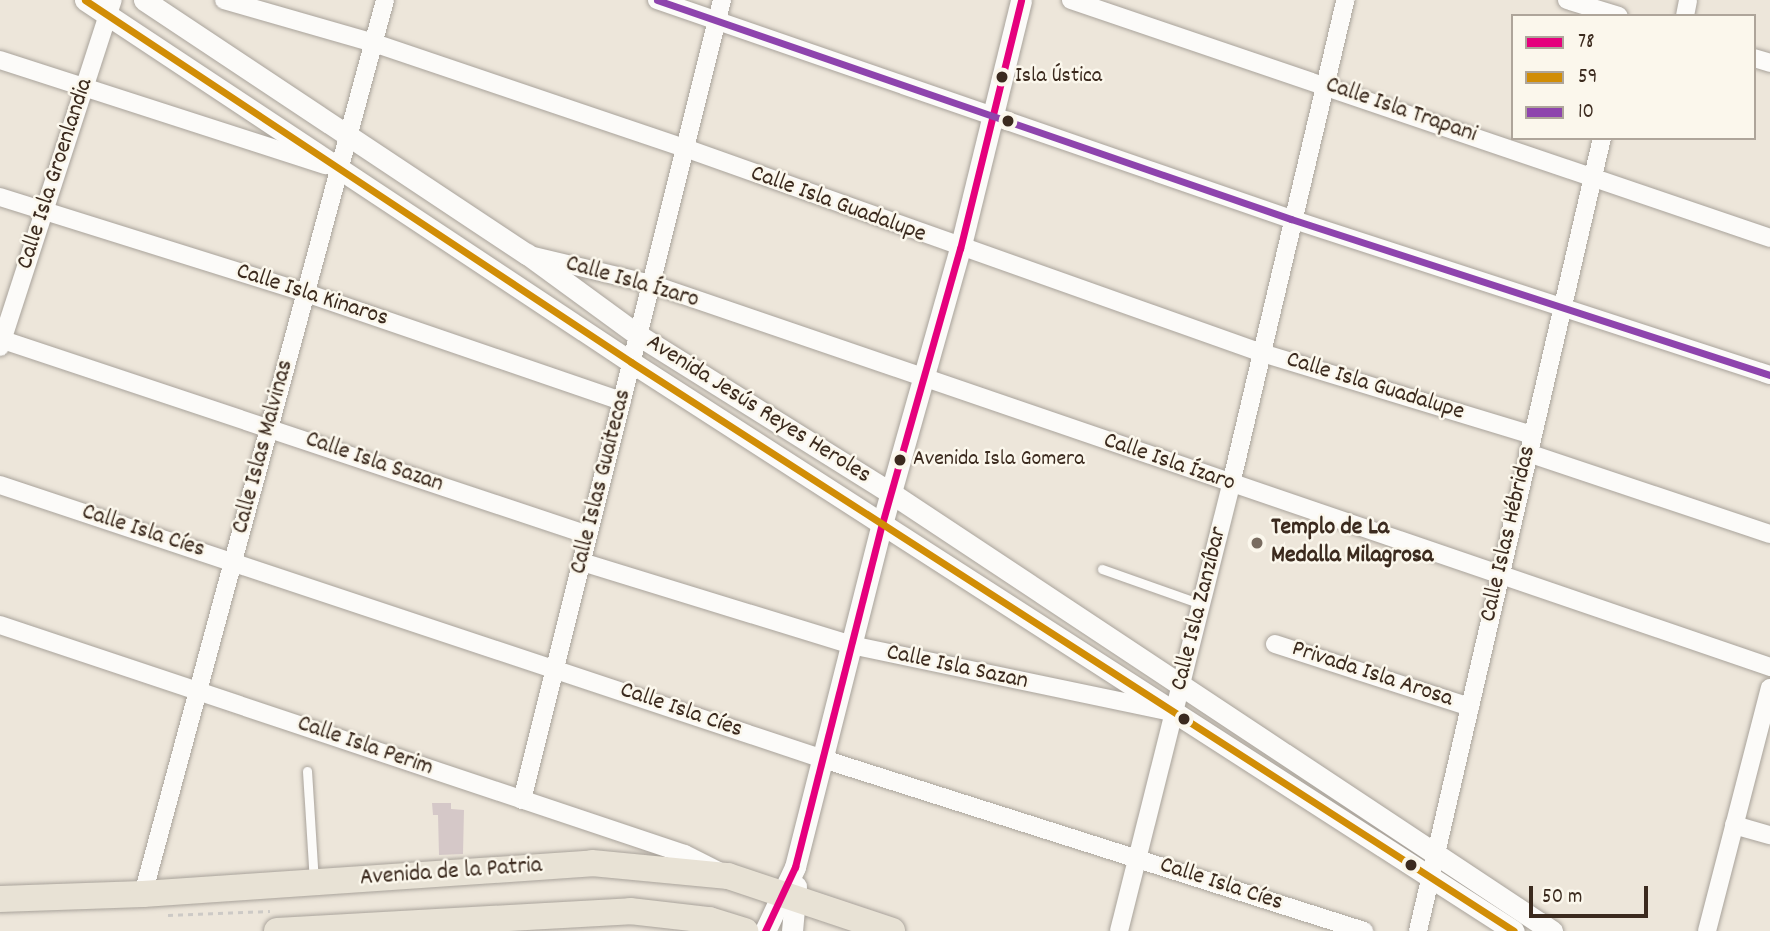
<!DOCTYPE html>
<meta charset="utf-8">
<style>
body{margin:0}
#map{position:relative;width:1770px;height:931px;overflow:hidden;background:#ede6da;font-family:Dekko,sans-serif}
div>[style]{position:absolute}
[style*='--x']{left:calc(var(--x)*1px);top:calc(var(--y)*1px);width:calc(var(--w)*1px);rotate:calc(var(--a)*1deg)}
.building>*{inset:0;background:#d5c8c8}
.path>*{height:2.5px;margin-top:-1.25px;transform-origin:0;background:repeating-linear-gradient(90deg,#cdcac6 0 5px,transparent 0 10px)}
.roads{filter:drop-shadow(0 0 2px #a9a39b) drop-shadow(0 0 2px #a9a39b)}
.service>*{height:9px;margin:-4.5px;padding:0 4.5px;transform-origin:4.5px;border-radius:4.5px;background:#fcfbf9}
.minor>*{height:18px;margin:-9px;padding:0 9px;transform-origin:9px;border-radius:9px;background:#fcfbf9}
.tertiary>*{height:21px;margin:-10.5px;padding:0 10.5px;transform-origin:10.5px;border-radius:10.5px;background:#fcfbf9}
.primary>*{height:26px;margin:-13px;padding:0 13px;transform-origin:13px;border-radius:13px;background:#e8e2d5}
.bus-1>*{height:7px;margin:-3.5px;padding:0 3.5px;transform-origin:3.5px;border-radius:3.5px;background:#e5007d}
.bus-2>*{height:7px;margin:-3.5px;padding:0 3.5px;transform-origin:3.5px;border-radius:3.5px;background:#d18d06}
.bus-3>*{height:7px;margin:-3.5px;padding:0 3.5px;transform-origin:3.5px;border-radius:3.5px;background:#8e44ad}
.dots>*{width:19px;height:19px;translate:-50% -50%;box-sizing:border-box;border:4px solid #fbf7ec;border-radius:50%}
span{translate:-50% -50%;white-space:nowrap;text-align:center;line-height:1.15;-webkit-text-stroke:5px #fbf7ec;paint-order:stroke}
.bus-label{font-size:22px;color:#3b2a1e}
.left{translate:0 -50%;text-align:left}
.street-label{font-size:24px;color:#3b2a1e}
.poi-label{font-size:24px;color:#3b2a1e;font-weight:700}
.legend{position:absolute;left:1511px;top:14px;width:245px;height:126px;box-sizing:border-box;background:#fbf7ec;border:2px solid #aea59a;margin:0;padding:9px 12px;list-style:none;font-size:21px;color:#3b2a1e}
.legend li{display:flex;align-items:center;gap:14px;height:35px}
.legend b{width:35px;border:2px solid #aea59a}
.scale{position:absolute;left:1529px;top:886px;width:119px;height:32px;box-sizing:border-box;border:4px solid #3b2a1e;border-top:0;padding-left:9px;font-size:21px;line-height:24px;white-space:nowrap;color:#3b2a1e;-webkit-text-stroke:5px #fbf7ec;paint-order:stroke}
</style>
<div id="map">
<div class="building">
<div style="clip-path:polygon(432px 803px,451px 803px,451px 809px,464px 810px,463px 854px,439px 855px,438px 815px,433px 815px)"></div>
</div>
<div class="path">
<div style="--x:168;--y:915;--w:102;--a:-2.2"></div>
</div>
<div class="roads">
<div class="service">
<div style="--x:1102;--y:569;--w:105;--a:19.5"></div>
<div style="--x:307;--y:771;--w:110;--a:86.4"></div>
</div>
<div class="minor">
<div style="--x:224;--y:0;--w:156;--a:16"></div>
<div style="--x:374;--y:43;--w:328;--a:18.7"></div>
<div style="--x:685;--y:148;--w:612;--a:19.56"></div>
<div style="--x:1262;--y:353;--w:282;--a:16.9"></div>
<div style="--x:657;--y:0;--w:671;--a:19.06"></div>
<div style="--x:1291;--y:219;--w:504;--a:18.04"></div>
<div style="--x:1071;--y:0;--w:738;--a:18.8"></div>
<div style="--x:1567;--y:0;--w:54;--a:17.1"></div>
<div style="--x:1685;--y:16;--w:16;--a:-79"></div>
<div style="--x:1754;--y:58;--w:17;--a:17"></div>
<div style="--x:0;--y:60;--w:342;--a:17.9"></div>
<div style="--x:0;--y:197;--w:321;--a:17.4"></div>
<div style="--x:306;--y:293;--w:334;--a:18.9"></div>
<div style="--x:534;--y:256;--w:120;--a:13.5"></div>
<div style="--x:651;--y:284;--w:1183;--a:18.89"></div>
<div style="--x:0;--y:339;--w:620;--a:18.43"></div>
<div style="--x:0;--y:347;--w:365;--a:-72"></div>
<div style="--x:1528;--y:453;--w:255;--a:18.5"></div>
<div style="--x:0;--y:485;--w:864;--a:18.41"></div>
<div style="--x:820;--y:758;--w:571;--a:17.64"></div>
<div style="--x:582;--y:562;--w:282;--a:17.1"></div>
<div style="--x:851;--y:645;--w:327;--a:11.8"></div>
<div style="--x:0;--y:625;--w:722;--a:18.49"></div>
<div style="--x:685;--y:854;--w:37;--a:27"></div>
<div style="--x:1275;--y:644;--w:205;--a:17.9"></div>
<div style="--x:522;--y:800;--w:825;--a:-75.96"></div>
<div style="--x:1734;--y:825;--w:37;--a:16"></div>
<div style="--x:143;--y:894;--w:926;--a:-74.85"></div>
<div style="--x:1119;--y:931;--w:461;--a:-75.9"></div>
<div style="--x:1231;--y:484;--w:497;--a:-76.7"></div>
<div style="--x:1418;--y:931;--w:814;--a:-76.94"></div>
<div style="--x:1707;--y:931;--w:251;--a:-75.5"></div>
</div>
<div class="tertiary">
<div style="--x:85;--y:0;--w:655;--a:33.54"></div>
<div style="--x:631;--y:362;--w:1050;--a:32.8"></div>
<div style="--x:144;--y:0;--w:460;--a:33.6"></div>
<div style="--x:527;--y:254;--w:137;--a:36.1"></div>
<div style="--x:638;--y:335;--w:298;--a:32"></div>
<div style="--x:891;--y:493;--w:793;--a:33.53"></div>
<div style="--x:765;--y:931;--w:71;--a:-64.9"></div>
<div style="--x:795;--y:867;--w:354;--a:-75.8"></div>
<div style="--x:882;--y:524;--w:286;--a:-74.2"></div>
<div style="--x:960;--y:249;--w:256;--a:-76.2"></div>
<div style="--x:792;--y:931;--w:45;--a:-84.9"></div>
</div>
<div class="primary">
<div style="--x:0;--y:899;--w:143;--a:-2"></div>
<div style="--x:143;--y:894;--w:450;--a:-3.9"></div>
<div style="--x:592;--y:863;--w:137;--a:5.5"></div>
<div style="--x:728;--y:876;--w:173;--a:18.5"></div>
<div style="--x:277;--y:931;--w:354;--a:-3.2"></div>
<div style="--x:630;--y:911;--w:80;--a:6.5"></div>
<div style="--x:709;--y:920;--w:38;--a:17"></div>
</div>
</div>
<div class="bus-1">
<div style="--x:765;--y:931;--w:71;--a:-64.9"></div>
<div style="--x:795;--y:867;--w:354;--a:-75.8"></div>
<div style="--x:882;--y:524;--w:286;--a:-74.2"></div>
<div style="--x:960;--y:249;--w:256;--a:-76.2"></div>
</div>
<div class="bus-2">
<div style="--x:85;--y:0;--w:655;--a:33.54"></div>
<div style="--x:631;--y:362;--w:1050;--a:32.8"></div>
</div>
<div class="bus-3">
<div style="--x:657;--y:0;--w:671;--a:19.06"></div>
<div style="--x:1291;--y:219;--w:504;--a:18.04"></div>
</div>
<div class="dots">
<div style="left:1002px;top:77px;background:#3b2a1e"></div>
<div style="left:1008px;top:121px;background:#3b2a1e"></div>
<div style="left:900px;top:460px;background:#3b2a1e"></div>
<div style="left:1257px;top:543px;background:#796c60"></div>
<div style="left:1184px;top:719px;background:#3b2a1e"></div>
<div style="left:1411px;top:865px;background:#3b2a1e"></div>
</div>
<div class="bus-label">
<span class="left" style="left:1015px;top:77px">Isla Ústica</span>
<span class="left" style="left:913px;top:460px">Avenida Isla Gomera</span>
</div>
<div class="street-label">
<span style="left:1401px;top:111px;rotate:19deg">Calle Isla Trapani</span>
<span style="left:56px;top:174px;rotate:-72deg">Calle Isla Groenlandia</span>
<span style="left:838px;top:205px;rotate:20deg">Calle Isla Guadalupe</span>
<span style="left:632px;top:283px;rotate:16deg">Calle Isla Ízaro</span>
<span style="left:312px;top:296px;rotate:18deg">Calle Isla Kinaros</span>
<span style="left:1375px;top:387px;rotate:17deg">Calle Isla Guadalupe</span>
<span style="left:758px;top:410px;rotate:32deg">Avenida Jesús Reyes Heroles</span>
<span style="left:264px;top:447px;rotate:-75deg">Calle Islas Malvinas</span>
<span style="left:374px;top:463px;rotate:19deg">Calle Isla Sazan</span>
<span style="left:1169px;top:463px;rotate:19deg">Calle Isla Ízaro</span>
<span style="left:602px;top:482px;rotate:-76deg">Calle Islas Guaitecas</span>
<span style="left:143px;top:532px;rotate:18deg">Calle Isla Cíes</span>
<span style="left:1509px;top:534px;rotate:-77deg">Calle Islas Hébridas</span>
<span style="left:1200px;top:609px;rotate:-76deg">Calle Isla Zanzíbar</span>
<span style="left:957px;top:668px;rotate:12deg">Calle Isla Sazan</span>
<span style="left:1372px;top:675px;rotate:18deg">Privada Isla Arosa</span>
<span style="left:681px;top:711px;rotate:19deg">Calle Isla Cíes</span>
<span style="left:365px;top:747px;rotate:19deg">Calle Isla Perim</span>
<span style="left:451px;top:873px;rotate:-4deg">Avenida de la Patria</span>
<span style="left:1221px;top:885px;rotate:18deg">Calle Isla Cíes</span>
</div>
<div class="poi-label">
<span class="left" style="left:1271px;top:543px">Templo de La<br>Medalla Milagrosa</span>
</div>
<ul class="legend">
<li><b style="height:9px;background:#e5007d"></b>78</li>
<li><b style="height:9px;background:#d18d06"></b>59</li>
<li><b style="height:9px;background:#8e44ad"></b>10</li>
</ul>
<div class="scale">50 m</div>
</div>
